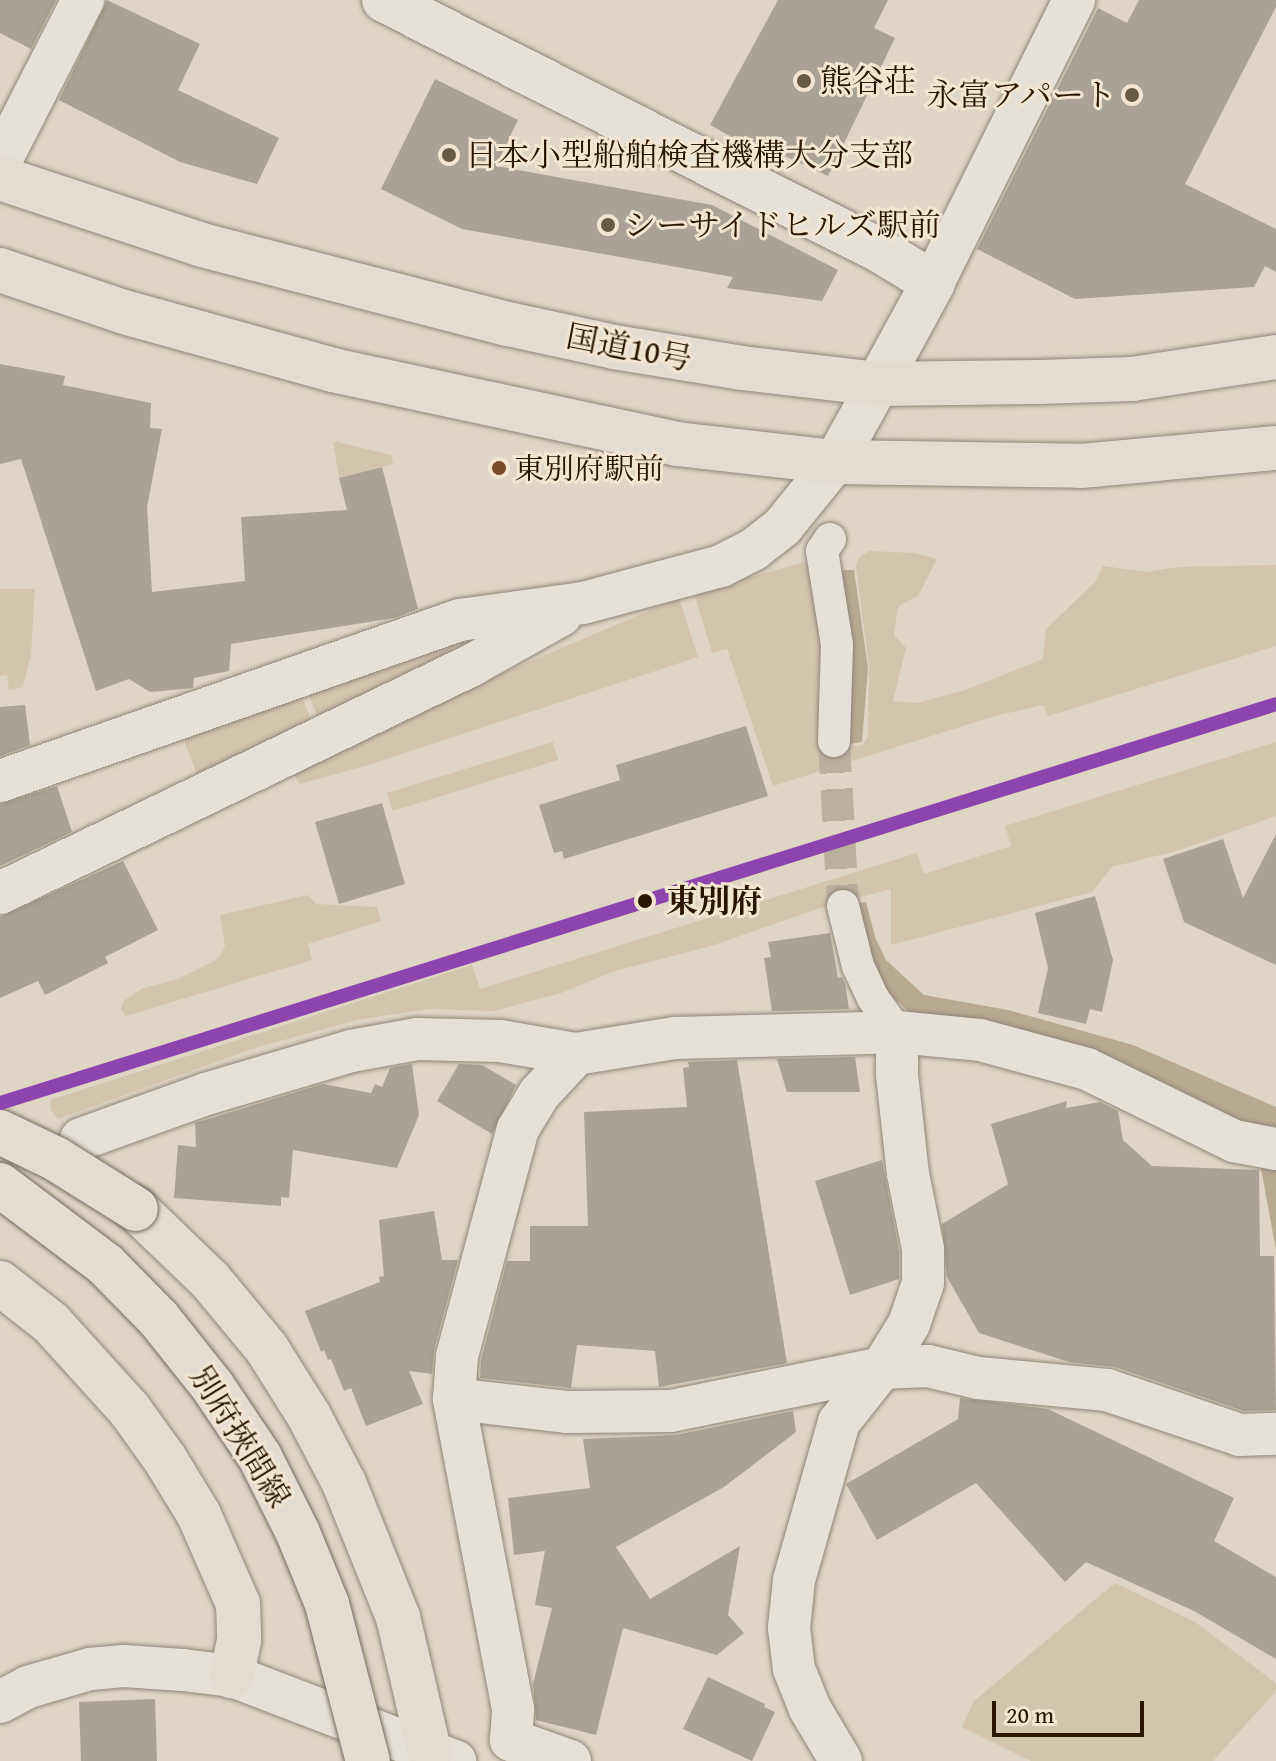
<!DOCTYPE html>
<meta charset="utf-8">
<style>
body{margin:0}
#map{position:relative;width:1276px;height:1761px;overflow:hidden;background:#dfd5c4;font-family:"Gentium Book Plus","Noto Serif JP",serif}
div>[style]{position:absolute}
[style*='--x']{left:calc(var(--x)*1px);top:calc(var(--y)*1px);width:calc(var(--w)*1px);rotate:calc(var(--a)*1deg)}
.green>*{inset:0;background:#d3c4ac}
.water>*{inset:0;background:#b9a990}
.building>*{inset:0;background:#aaa295}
.pedestrian-tunnel>*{height:32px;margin-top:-16px;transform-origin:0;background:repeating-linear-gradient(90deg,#bbaf9d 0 32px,transparent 0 48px)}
.roads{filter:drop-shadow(0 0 2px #8e8679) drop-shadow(0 0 2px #8e8679)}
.pedestrian>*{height:32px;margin:-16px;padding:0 16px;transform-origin:16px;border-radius:16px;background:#e6e1d8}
.minor>*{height:42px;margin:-21px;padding:0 21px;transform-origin:21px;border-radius:21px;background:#e6e1d8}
.tertiary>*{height:44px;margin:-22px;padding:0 22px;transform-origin:22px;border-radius:22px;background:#e6e1d8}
.primary>*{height:44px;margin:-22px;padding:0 22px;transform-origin:22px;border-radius:22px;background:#e2dcd2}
.trunk>*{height:44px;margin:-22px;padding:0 22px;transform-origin:22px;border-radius:22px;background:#e2dcd2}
.bridges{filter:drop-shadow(0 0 2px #746b60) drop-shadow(0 0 2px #746b60)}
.primary-bridge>*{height:44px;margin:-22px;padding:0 22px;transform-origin:22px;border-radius:22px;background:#e2dcd2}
.rail-1>*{height:14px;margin:-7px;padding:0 7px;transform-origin:7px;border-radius:7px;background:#8e44ad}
.dots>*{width:22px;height:22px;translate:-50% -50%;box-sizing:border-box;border:4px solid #f2e6d1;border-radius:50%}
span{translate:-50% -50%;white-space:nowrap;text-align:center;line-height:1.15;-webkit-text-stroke:6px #f2e6d1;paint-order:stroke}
.bus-label{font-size:30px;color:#2a1600}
.left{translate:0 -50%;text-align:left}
.poi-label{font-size:32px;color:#2a1600}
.right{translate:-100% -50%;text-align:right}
.street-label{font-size:32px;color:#2a1600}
.stop-label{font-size:32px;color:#2a1600;font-weight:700}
.scale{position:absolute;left:992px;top:1701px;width:152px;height:36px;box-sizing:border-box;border:4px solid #2a1600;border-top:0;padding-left:10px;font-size:24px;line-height:28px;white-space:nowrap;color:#2a1600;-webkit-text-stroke:6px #f2e6d1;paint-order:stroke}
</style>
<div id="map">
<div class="green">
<div style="clip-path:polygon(333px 441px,391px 455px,393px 464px,339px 478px)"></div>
<div style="clip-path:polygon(869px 551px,915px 553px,937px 559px,918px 596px,898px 606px,894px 635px,906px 648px,893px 701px,916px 703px,966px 690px,1043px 659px,1046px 629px,1095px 582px,1103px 566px,1148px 572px,1177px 567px,1276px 565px,1276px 646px,1048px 716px,1043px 705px,995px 716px,773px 786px,727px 649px,712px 653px,694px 593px,805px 562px,812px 565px,841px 748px,863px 745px,868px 736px,869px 667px,856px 567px,858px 558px)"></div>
<div style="clip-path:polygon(0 589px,35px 589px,31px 653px,23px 687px,9px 690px,7px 675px,0 676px)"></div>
<div style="clip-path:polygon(679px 598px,698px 657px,368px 765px,300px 784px,294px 774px,498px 675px)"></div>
<div style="clip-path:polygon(453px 644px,450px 655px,318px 717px,305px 686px)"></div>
<div style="clip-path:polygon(298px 689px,311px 720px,197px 774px,180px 730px)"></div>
<div style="clip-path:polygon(553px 742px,558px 760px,393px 811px,387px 793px)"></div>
<div style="clip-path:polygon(1276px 742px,1276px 816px,1176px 851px,1112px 867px,1092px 892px,891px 945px,891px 889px,829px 905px,711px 946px,615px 971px,561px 993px,494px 1011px,428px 1009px,357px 1020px,255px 1048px,58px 1119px,51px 1110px,50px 1100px,472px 965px,480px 989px,917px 853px,924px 874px,1011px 846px,1005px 826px)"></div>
<div style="clip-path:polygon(308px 895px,316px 904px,377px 907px,381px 921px,308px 944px,312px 960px,126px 1016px,121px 1009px,124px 1001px,141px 989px,178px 979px,218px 959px,225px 946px,220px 915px)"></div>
<div style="clip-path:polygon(1115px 1583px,1195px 1622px,1276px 1683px,1276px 1691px,1213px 1761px,1031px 1761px,962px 1727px,974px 1701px)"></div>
</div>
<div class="water">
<div style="clip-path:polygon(836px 570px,854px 570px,868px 668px,862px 742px,843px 745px)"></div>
<div style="clip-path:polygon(866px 902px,875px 937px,886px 960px,924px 995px,1008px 1010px,1133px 1045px,1276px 1107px,1276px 1250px,1260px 1163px,910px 1013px,884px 989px,849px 905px)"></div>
</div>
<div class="building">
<div style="clip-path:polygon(0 0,56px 0,31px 49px,0 33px)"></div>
<div style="clip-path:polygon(107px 0,200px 44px,178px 90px,279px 138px,257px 184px,180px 162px,59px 100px)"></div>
<div style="clip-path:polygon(778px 0,888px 0,874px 28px,895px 38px,828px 176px,765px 147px,761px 153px,710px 125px)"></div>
<div style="clip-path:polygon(1139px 0,1276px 0,1276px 7px,1185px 184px,1276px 229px,1276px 272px,1265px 266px,1254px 287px,1075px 299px,977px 249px,1098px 8px,1127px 23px)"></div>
<div style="clip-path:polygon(435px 79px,518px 120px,496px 166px,712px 205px,838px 270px,822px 301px,727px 288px,733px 277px,462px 229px,381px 189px)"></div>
<div style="clip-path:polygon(0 364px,65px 376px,63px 385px,151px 403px,150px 428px,162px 429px,147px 507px,152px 592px,245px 581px,241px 517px,347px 510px,339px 478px,382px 467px,418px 609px,394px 618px,231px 644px,229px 671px,194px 678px,193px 688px,150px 692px,129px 679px,96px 691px,21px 459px,0 464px)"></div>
<div style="clip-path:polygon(25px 705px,30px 745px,0 756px,0 707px)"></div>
<div style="clip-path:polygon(746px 726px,768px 796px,564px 859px,562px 851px,554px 853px,539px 805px,620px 780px,616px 765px)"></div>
<div style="clip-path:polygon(57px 786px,72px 832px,0 866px,0 804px)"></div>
<div style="clip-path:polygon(382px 803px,405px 884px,339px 904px,315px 822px)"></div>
<div style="clip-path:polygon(1276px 834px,1276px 965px,1184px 922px,1163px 859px,1223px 839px,1243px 898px)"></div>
<div style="clip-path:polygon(123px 861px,158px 930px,105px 957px,108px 963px,45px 995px,38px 981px,0 998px,0 917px)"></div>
<div style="clip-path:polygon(1095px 896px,1113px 960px,1102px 1012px,1090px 1009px,1086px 1024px,1038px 1013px,1048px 968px,1035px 913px)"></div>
<div style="clip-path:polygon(830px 933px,838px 978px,842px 977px,845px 983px,849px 1009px,772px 1011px,764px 958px,771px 957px,768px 942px)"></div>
<div style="clip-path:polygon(855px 1057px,860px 1092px,787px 1092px,777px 1059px)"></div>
<div style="clip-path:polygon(737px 1060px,787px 1363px,659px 1387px,655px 1351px,577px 1345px,571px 1388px,480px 1378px,481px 1360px,507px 1261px,530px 1261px,530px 1226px,588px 1226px,584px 1112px,687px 1107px,683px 1068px,689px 1067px,688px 1062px)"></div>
<div style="clip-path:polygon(412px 1064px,419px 1115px,397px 1168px,293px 1150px,289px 1198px,281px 1197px,281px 1206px,174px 1198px,178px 1145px,196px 1147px,195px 1123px,323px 1084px,371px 1093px,375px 1084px,382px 1087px,390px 1068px)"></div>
<div style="clip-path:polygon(459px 1064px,482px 1065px,516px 1085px,492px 1134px,437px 1101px)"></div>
<div style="clip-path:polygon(1067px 1101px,1066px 1108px,1100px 1102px,1118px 1111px,1123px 1140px,1152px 1166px,1259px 1170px,1260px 1256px,1274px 1256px,1276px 1410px,1244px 1411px,1115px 1367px,1069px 1362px,979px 1333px,947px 1277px,942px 1224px,1008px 1184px,991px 1124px)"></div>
<div style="clip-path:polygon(882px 1160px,899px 1251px,899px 1279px,850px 1295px,815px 1181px)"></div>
<div style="clip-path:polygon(434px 1211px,442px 1260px,458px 1260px,434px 1350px,432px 1374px,409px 1371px,423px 1404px,366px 1426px,351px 1388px,344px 1391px,331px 1359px,328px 1360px,324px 1350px,321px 1352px,305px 1311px,380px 1282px,379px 1277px,384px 1276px,379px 1220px)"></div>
<div style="clip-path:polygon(960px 1398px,1048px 1409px,1234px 1498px,1214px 1541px,1276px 1577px,1276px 1659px,1194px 1611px,1086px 1562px,1065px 1582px,976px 1483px,877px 1540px,846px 1484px,958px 1419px)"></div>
<div style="clip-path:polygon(793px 1411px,796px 1432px,724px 1487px,616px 1547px,650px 1599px,740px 1546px,728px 1615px,744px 1633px,717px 1655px,623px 1628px,596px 1735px,536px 1720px,533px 1684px,552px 1608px,535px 1605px,545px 1551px,514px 1555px,508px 1498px,590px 1488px,583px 1439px,676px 1435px)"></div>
<div style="clip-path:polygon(708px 1677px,765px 1704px,764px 1707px,775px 1712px,752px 1761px,683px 1729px)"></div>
<div style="clip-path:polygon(155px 1699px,157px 1761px,81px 1761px,79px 1702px)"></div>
</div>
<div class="pedestrian-tunnel">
<div style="--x:834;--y:741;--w:165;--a:86.9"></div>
</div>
<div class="roads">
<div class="pedestrian">
<div style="--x:830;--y:539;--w:14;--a:124"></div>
<div style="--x:822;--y:551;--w:95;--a:80.9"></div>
<div style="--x:837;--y:645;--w:96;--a:91.8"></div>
<div style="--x:843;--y:906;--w:62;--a:76"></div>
<div style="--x:858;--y:966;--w:35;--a:65"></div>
<div style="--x:873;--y:998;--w:42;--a:54.8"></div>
</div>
<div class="minor">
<div style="--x:0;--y:162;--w:182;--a:-62.9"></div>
<div style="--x:933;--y:283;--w:316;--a:-63.5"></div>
<div style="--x:0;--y:781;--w:487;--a:-19.3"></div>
<div style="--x:460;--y:620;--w:124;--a:-7.9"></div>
<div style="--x:583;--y:603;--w:143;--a:-15"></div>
<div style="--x:721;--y:566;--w:37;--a:-27"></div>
<div style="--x:754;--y:549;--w:37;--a:-38"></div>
<div style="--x:783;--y:526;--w:82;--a:-50.9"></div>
<div style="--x:835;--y:462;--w:89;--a:-61.1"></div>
<div style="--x:0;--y:893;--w:524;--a:-25.78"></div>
<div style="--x:472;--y:665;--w:102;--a:-29.3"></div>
<div style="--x:81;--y:1139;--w:133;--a:-19.8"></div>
<div style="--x:206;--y:1094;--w:151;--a:-16.5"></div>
<div style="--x:351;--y:1051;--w:67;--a:-10.3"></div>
<div style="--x:417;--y:1039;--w:83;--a:1.4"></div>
<div style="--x:500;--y:1041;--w:77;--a:9.7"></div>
<div style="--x:454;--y:1399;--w:115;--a:6.5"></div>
<div style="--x:568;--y:1412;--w:103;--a:-0.6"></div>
<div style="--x:671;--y:1411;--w:215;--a:-11.5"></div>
<div style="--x:882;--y:1368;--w:46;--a:-2.5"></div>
<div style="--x:928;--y:1366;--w:51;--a:13.5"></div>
<div style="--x:978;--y:1378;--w:130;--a:5.3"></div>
<div style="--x:1107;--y:1390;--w:140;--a:18.7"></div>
<div style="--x:1240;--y:1435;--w:36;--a:-2"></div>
<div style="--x:0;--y:1702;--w:32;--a:-28"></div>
<div style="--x:28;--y:1687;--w:65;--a:-16.2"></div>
<div style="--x:90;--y:1669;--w:34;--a:-5"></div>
<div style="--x:124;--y:1666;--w:59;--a:3.9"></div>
<div style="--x:183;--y:1670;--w:49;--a:7"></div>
<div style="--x:232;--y:1676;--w:239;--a:20.9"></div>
<div style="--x:570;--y:1761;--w:63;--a:-160.4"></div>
<div style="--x:511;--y:1740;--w:31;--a:-86"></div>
<div style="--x:513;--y:1709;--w:316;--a:-100.8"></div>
<div style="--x:454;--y:1399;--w:43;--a:-86"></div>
<div style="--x:457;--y:1356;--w:235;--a:-75"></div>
<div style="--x:518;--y:1129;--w:41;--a:-59"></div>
<div style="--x:539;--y:1094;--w:54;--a:-47.2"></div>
<div style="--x:576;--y:1054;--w:100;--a:-9.2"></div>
<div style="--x:675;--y:1038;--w:222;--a:-1.5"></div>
<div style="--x:897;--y:1032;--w:83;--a:5.5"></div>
<div style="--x:980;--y:1040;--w:111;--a:15.2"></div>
<div style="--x:1087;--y:1069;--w:164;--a:26.1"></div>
<div style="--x:1234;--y:1141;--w:43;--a:10.8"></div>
<div style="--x:841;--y:1761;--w:61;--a:-120.8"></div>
<div style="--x:810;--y:1709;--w:43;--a:-111.8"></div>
<div style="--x:794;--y:1669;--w:41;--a:-97"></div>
<div style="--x:789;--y:1628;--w:48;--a:-84.1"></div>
<div style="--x:794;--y:1580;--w:164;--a:-74.1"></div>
<div style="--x:839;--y:1422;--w:69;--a:-51.5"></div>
<div style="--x:882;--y:1368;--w:52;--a:-58.5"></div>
<div style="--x:909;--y:1324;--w:43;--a:-71.1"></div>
<div style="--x:923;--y:1283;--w:34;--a:-90"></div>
<div style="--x:923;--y:1249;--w:76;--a:-101.3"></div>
<div style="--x:908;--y:1174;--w:101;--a:-96.3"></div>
<div style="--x:897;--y:1074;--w:42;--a:-90"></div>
</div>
<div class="tertiary">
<div style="--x:384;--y:0;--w:555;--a:26.8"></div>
<div style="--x:879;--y:250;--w:63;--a:31.4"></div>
<div style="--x:933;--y:283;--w:115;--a:118.6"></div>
</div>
<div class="primary">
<div style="--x:136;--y:1209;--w:103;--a:43.8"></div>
<div style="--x:210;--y:1280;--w:89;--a:50.4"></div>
<div style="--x:267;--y:1349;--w:79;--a:57.9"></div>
<div style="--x:309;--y:1416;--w:76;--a:62.4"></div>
<div style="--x:344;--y:1483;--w:144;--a:68.1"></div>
<div style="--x:398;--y:1617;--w:141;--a:76.9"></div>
<div style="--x:0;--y:1283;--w:65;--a:38.1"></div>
<div style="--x:51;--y:1323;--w:116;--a:47.8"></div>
<div style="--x:129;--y:1409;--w:62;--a:54.2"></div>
<div style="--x:165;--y:1459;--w:66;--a:58.7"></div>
<div style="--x:199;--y:1515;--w:97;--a:66.3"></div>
<div style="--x:238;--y:1604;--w:36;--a:88"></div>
<div style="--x:239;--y:1640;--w:37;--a:101"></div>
</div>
<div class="trunk">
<div style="--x:0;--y:178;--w:213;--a:18.3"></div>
<div style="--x:202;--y:245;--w:316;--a:14.5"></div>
<div style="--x:508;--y:324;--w:108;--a:12.2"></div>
<div style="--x:614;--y:347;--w:130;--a:9.3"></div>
<div style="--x:742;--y:368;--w:137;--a:6.7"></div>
<div style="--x:878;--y:384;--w:161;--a:-0.7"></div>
<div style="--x:1039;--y:382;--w:93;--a:-1.8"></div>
<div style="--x:1132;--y:379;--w:146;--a:-8.7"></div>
<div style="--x:0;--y:270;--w:131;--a:18.7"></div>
<div style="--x:124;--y:312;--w:217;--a:15.5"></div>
<div style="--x:333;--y:370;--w:352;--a:12.1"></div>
<div style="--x:677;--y:444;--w:159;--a:6.5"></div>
<div style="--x:835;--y:462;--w:246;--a:0.9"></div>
<div style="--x:1081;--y:466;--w:196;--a:-5.3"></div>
</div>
</div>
<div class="bridges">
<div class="primary-bridge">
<div style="--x:0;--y:1132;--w:62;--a:25.7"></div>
<div style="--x:56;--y:1159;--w:94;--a:32"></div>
<div style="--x:0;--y:1185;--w:133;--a:37"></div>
<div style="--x:106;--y:1265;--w:76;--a:45.5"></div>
<div style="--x:159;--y:1319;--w:87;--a:51.5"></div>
<div style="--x:213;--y:1387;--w:84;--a:56.1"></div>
<div style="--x:260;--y:1457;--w:85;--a:63.4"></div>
<div style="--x:298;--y:1533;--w:77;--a:67.8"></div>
<div style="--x:327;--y:1604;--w:162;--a:75.4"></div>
</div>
</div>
<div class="rail-1">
<div style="--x:0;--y:1103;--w:1337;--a:-17.36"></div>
</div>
<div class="dots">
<div style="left:804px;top:81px;background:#695945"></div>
<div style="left:1132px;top:95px;background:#695945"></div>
<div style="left:449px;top:155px;background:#695945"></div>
<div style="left:608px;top:225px;background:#695945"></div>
<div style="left:499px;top:468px;background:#7a4b2a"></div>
<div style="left:645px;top:901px;background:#2a1600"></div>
</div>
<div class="bus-label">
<span class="left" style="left:514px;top:468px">東別府駅前</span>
</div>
<div class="poi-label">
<span class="left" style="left:820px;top:81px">熊谷荘</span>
<span class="right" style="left:1116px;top:95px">永富アパート</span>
<span class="left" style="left:465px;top:155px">日本小型船舶検査機構大分支部</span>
<span class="left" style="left:624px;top:225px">シーサイドヒルズ駅前</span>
</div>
<div class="street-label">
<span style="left:629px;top:348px;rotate:11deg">国道10号</span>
<span style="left:240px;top:1437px;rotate:58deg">別府挾間線</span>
</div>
<div class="stop-label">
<span class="left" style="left:666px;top:901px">東別府</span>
</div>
<div class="scale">20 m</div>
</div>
